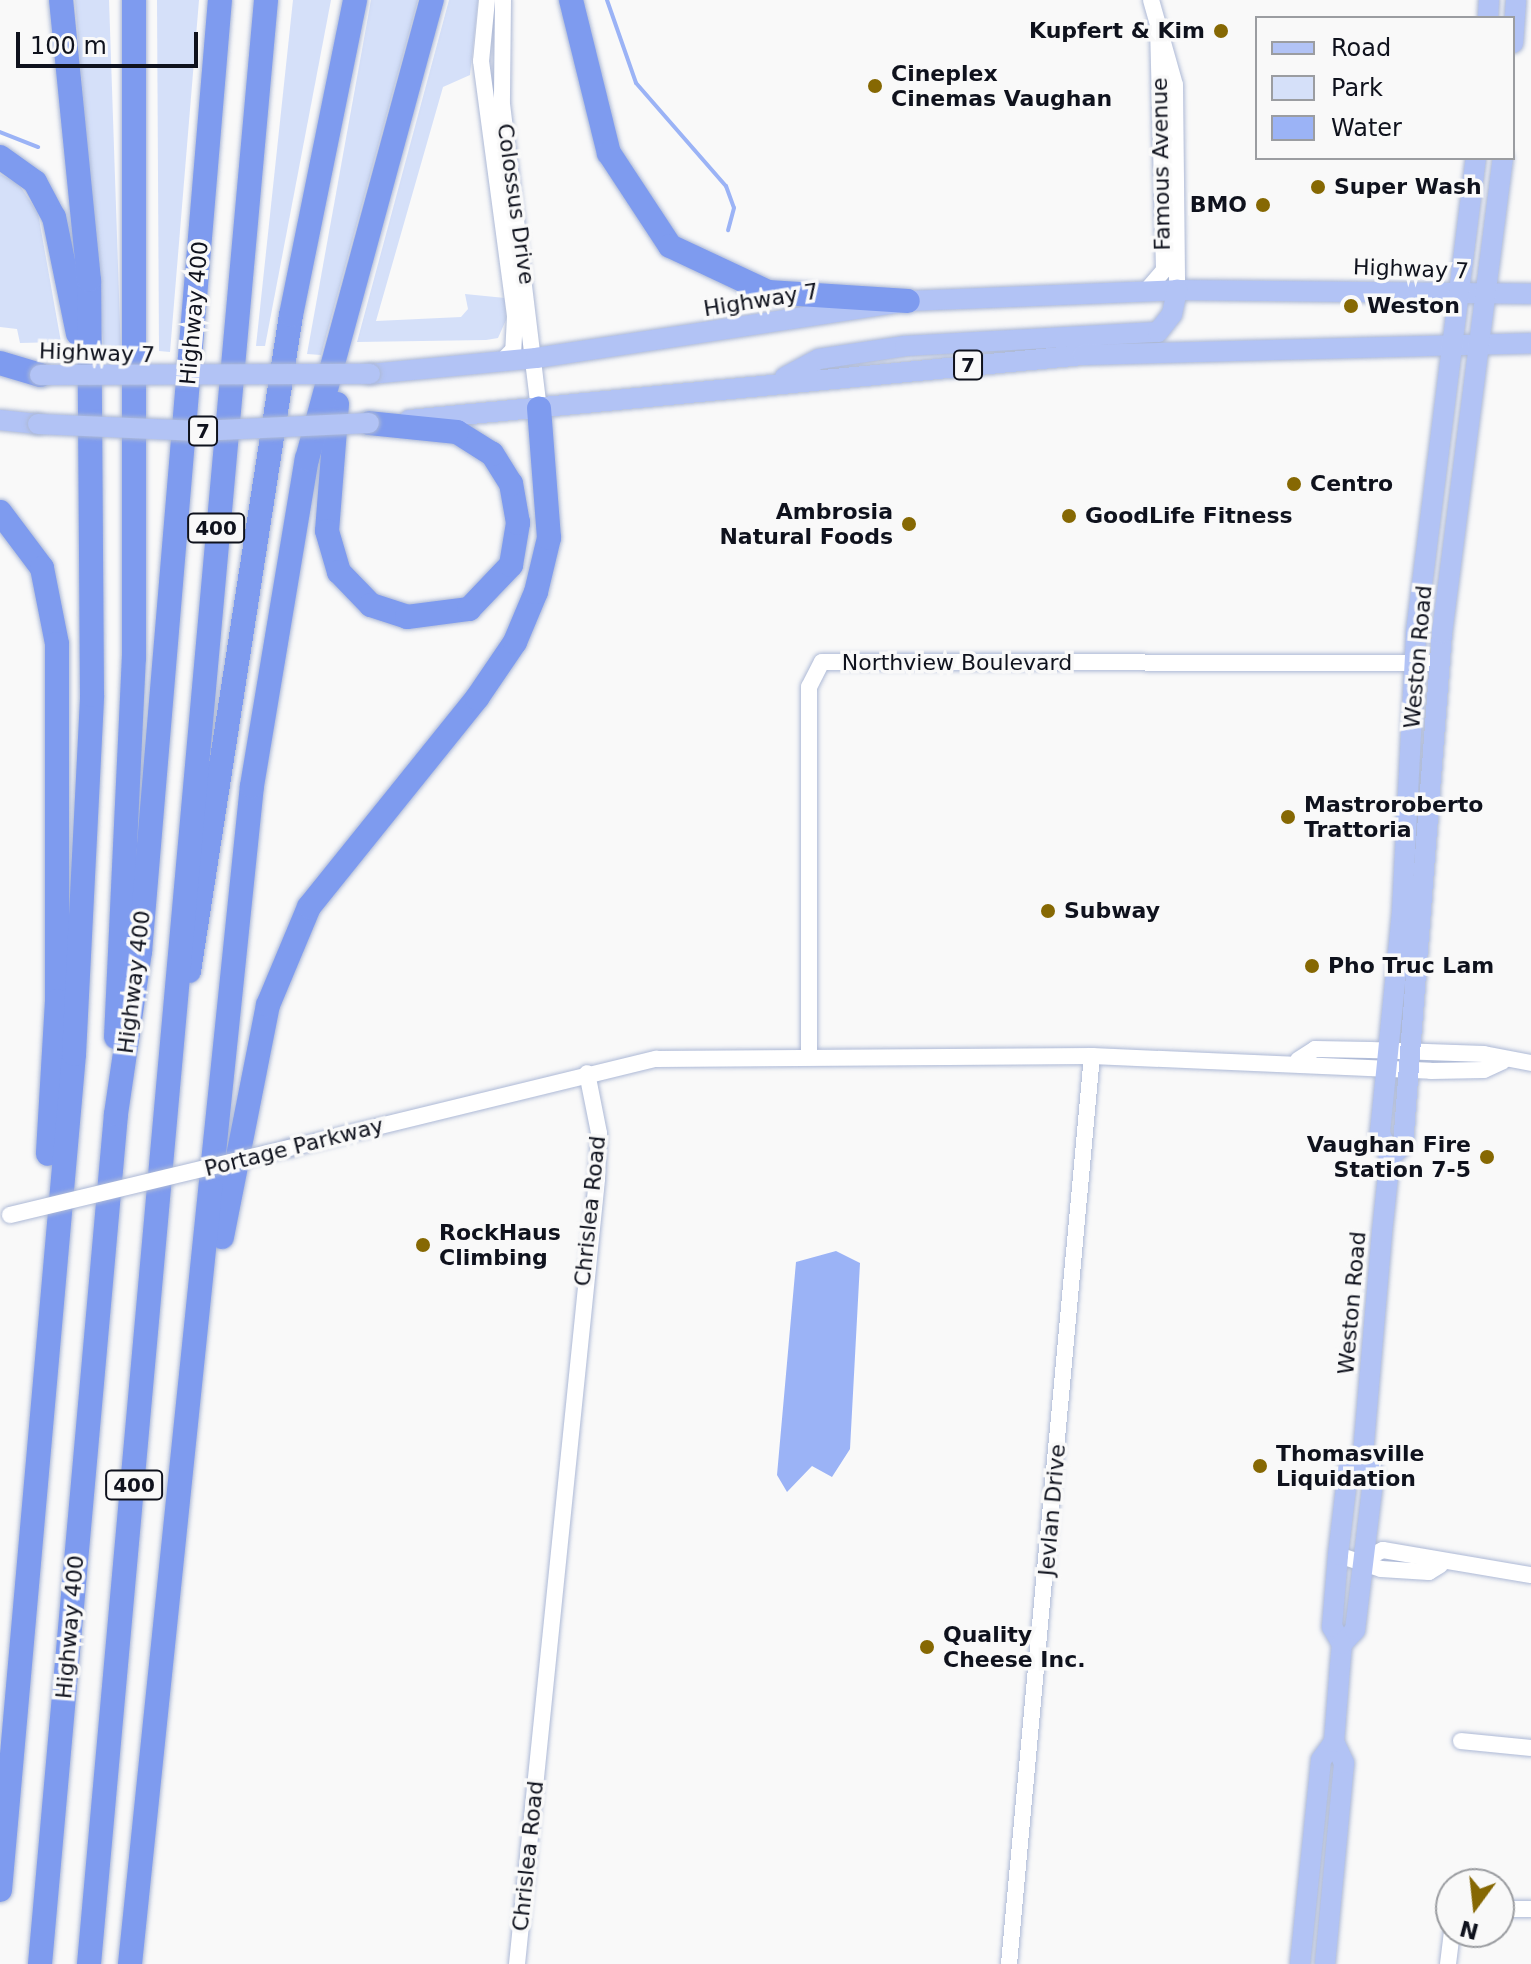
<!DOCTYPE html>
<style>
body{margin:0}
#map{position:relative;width:1531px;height:1964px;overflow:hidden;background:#f9f9f9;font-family:"DejaVu Sans",sans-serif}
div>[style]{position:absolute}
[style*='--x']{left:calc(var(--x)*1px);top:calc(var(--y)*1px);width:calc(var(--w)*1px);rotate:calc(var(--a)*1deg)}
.green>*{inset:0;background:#d5e0f9}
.water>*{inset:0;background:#9bb3f6}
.stream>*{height:4px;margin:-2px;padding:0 2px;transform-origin:2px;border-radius:2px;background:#9bb3f6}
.roads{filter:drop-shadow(0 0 2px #adb9d6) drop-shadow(0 0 2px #adb9d6)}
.minor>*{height:16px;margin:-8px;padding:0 8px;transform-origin:8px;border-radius:8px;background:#fff}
.major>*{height:20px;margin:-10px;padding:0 10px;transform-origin:10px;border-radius:10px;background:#b2c3f5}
.highway>*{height:24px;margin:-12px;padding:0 12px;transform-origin:12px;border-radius:12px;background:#7e9bef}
.bridges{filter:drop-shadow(0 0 2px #adb9d6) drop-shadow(0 0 2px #adb9d6)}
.minor-bridge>*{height:16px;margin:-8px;padding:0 8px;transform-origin:8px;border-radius:8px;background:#fff}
.major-bridge>*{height:20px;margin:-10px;padding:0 10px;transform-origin:10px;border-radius:10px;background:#b2c3f5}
.dots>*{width:22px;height:22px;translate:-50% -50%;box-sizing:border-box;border:4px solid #f9f9f9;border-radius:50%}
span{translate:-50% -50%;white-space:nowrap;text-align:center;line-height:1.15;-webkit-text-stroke:7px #f9f9f9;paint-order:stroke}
.shield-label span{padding:2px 6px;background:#f9f9f9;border:2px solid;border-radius:6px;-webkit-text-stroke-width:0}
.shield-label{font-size:20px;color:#0f121d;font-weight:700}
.poi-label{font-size:22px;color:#0f121d;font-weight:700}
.right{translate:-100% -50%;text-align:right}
.left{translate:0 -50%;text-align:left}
.street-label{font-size:22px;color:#0f121d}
.legend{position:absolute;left:1255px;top:16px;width:260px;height:144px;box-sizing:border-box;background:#f9f9f9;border:2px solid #9b9da1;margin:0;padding:10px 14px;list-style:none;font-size:24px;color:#0f121d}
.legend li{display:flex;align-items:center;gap:16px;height:40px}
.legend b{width:40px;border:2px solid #9b9da1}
.north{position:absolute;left:1435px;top:1868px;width:80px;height:80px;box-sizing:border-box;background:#f9f9f9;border:2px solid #9b9da1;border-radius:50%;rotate:195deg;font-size:22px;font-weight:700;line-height:32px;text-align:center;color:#0f121d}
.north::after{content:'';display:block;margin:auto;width:28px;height:36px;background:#866803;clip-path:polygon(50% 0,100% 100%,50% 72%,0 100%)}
.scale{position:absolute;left:16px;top:32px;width:182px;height:36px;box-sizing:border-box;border:4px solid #0f121d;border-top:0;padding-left:10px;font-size:24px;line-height:28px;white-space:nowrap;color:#0f121d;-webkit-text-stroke:6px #f9f9f9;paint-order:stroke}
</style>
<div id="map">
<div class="green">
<div style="clip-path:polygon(75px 0,109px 0,121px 355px,104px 354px)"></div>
<div style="clip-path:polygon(157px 0,199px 0,170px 352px,159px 351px)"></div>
<div style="clip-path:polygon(293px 0,331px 0,265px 346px,256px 346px)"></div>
<div style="clip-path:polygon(371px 0,418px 0,321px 355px,307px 354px)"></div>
<div style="clip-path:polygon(449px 0,478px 0,470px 75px,443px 87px,376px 321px,461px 317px,468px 309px,465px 294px,505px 298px,506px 320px,498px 338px,486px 340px,357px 342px)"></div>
<div style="clip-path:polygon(0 174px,18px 183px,38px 213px,61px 342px,20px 343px,17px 329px,0 327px)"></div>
</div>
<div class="water">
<div style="clip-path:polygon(836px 1251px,860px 1263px,850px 1449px,832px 1477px,812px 1466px,787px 1492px,777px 1475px,796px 1262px)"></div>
</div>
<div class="stream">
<div style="--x:607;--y:0;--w:88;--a:70.7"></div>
<div style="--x:636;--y:83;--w:137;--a:48.9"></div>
<div style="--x:726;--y:186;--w:23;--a:70"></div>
<div style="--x:734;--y:208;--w:23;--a:105"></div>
<div style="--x:0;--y:132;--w:41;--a:21.5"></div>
</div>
<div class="roads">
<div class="minor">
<div style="--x:487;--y:0;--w:61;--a:95.6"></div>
<div style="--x:481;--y:61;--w:258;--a:82.4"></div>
<div style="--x:515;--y:317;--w:33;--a:93"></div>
<div style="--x:513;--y:350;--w:16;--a:135"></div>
<div style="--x:503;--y:0;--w:104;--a:90.6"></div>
<div style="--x:502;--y:104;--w:306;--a:83.1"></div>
<div style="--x:1151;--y:0;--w:88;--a:74.2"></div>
<div style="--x:1175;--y:85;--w:205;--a:89.4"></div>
<div style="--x:1146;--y:291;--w:28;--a:-49"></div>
<div style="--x:1164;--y:270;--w:240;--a:-91.4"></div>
<div style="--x:809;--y:1055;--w:368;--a:-90"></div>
<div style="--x:809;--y:687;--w:28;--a:-63"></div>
<div style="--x:822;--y:662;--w:619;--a:0.09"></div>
<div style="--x:1298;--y:1060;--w:20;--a:-33"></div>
<div style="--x:1315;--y:1049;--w:55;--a:1"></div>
<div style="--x:1370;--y:1050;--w:114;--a:2"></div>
<div style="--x:1484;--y:1054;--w:48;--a:10.8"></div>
<div style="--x:290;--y:1148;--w:377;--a:-13.7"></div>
<div style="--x:656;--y:1059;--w:436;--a:-0.4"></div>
<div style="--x:1092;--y:1056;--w:339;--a:2.5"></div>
<div style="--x:1431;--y:1071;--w:53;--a:-1.1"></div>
<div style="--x:1484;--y:1070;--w:21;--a:-25"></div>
<div style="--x:1338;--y:1555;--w:45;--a:18"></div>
<div style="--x:1381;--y:1569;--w:48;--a:3.6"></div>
<div style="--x:1429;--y:1572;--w:13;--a:-32"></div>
<div style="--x:1365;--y:1559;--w:20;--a:-27"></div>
<div style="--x:1383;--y:1550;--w:150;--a:9.6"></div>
<div style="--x:1461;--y:1741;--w:70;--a:5.7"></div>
<div style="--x:1499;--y:1909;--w:32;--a:0"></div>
<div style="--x:517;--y:1964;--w:789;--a:-84.18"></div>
<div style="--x:597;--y:1179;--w:46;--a:-87.5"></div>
<div style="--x:599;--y:1133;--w:61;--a:-101.3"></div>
<div style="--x:1009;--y:1964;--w:912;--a:-84.78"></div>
<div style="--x:1448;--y:1964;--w:32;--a:-83"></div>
</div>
<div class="major">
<div style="--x:1488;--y:18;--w:18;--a:-87"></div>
<div style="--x:1513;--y:43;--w:43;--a:-86"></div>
<div style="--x:370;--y:374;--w:167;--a:-5.5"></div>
<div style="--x:536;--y:358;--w:376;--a:-8.7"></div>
<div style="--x:908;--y:301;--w:269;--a:-2.3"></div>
<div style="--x:1177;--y:290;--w:354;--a:0.6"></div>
<div style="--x:785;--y:377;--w:38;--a:-28"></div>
<div style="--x:819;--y:359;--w:87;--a:-8.6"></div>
<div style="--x:905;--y:346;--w:253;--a:-3.2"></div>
<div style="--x:1158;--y:332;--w:23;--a:-52"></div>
<div style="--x:1172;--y:314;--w:25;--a:-78"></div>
<div style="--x:0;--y:420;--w:38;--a:6"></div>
<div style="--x:409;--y:420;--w:677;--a:-5.51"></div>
<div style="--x:1083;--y:355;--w:448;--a:-1.5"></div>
<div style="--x:1390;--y:1157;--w:26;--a:-113"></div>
<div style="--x:1380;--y:1133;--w:222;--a:-84.3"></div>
<div style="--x:1402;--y:912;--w:280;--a:-87.1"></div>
<div style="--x:1416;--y:632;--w:478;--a:-82.8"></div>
<div style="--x:1342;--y:1644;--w:20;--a:-120"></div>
<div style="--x:1332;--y:1627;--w:72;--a:-85.2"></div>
<div style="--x:1338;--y:1555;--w:85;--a:-83.2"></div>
<div style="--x:1348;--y:1471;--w:23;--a:-49"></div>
<div style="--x:1300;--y:1964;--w:205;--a:-84.1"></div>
<div style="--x:1321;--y:1760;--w:22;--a:-54"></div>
<div style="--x:1325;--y:1964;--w:202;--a:-84.6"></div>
<div style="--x:1344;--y:1763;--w:23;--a:-115"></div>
<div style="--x:1334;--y:1742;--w:76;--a:-85.5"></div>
<div style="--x:1340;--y:1666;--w:22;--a:-85"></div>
<div style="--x:1342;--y:1644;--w:19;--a:-47"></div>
<div style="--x:1355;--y:1630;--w:157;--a:-83.1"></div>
<div style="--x:1374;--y:1474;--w:23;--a:-119"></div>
<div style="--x:1363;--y:1454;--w:223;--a:-85.1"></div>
<div style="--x:1382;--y:1232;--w:75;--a:-83.9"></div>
<div style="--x:1390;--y:1157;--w:18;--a:-43"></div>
<div style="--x:1403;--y:1145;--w:513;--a:-85.64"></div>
<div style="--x:1442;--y:633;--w:479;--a:-82.7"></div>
</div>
<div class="highway">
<div style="--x:571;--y:0;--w:158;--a:76.1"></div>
<div style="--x:609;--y:153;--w:111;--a:56.7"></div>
<div style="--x:670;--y:246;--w:108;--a:25.1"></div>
<div style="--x:768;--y:292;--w:140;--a:3.7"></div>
<div style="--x:0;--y:157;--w:43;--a:35.5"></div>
<div style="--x:35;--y:182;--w:40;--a:62"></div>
<div style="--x:54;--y:217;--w:119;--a:78.4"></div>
<div style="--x:0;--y:363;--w:42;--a:16.7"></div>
<div style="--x:337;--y:404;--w:127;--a:94.5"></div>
<div style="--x:327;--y:531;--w:43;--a:73.7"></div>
<div style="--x:339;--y:572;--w:46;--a:45.9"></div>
<div style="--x:371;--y:605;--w:38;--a:18"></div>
<div style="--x:407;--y:617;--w:63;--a:-7.4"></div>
<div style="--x:469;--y:609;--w:61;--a:-46.3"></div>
<div style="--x:511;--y:565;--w:43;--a:-80.5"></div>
<div style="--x:518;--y:523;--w:40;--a:-100"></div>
<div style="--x:511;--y:484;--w:36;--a:-122"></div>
<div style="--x:492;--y:454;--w:41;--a:-147.8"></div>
<div style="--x:457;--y:432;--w:88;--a:-174.2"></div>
<div style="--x:0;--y:512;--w:70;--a:53.1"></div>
<div style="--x:42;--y:568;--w:77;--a:78.8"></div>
<div style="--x:57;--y:644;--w:357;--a:90"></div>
<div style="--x:57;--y:1001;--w:153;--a:93.4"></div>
<div style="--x:189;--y:971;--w:664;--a:-81.16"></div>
<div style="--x:291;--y:315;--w:321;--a:-78.5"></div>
<div style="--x:116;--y:1037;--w:379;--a:-87.3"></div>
<div style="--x:134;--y:658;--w:658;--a:-90"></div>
<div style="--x:222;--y:1237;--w:237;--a:-78.8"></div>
<div style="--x:268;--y:1005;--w:106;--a:-67.3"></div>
<div style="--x:309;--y:907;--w:268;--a:-51.2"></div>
<div style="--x:477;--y:698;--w:68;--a:-55.8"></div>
<div style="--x:515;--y:642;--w:54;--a:-67.2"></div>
<div style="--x:536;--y:592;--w:56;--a:-76.5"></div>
<div style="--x:549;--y:538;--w:130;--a:-94.4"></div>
<div style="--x:0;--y:1890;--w:839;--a:-84.94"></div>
<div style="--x:74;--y:1054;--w:359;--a:-87.1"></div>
<div style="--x:92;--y:695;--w:415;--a:-90.4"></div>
<div style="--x:89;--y:280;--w:281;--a:-95.7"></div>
<div style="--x:40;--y:1964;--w:853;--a:-84.89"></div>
<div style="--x:116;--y:1114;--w:164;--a:-81.6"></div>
<div style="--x:140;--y:952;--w:955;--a:-85.2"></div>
<div style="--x:89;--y:1964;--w:1972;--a:-84.85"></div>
<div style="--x:130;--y:1964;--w:1184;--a:-84.09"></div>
<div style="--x:252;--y:786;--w:332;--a:-80.5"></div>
<div style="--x:307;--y:459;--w:476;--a:-74.8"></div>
</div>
</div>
<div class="bridges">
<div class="minor-bridge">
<div style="--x:10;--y:1215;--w:288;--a:-13.5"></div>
</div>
<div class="major-bridge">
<div style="--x:40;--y:375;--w:330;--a:-0.2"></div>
<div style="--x:38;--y:424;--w:161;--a:2.5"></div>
<div style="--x:199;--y:431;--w:170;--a:-2.7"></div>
</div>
</div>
<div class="dots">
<div style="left:1221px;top:31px;background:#866803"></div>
<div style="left:875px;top:86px;background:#866803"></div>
<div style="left:1318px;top:187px;background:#866803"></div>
<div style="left:1263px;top:205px;background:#866803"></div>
<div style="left:1351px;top:306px;background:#866803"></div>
<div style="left:1294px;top:484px;background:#866803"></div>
<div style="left:1069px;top:516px;background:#866803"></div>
<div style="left:909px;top:524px;background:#866803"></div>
<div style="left:1288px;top:817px;background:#866803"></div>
<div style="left:1048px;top:911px;background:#866803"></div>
<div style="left:1312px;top:966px;background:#866803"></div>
<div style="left:1487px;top:1157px;background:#866803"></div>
<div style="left:423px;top:1245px;background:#866803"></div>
<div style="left:1260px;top:1466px;background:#866803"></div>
<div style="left:927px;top:1647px;background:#866803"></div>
</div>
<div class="shield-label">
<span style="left:968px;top:365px">7</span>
<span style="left:203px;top:431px">7</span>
<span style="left:216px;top:528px">400</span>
<span style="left:134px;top:1485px">400</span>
</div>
<div class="poi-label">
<span class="right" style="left:1205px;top:31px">Kupfert &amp; Kim</span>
<span class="left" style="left:891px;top:86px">Cineplex<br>Cinemas Vaughan</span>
<span class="left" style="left:1334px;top:187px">Super Wash</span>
<span class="right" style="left:1247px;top:205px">BMO</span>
<span class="left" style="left:1367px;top:306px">Weston</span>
<span class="left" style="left:1310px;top:484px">Centro</span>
<span class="right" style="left:893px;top:524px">Ambrosia<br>Natural Foods</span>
<span class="left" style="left:1085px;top:516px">GoodLife Fitness</span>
<span class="left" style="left:1304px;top:817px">Mastroroberto<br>Trattoria</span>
<span class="left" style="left:1064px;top:911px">Subway</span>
<span class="left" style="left:1328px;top:966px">Pho Truc Lam</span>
<span class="right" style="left:1471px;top:1157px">Vaughan Fire<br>Station 7-5</span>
<span class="left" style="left:439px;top:1245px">RockHaus<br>Climbing</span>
<span class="left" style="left:1276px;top:1466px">Thomasville<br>Liquidation</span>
<span class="left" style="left:943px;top:1647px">Quality<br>Cheese Inc.</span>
</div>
<div class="street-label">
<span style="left:1161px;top:164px;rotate:-91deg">Famous Avenue</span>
<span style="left:516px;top:204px;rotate:82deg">Colossus Drive</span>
<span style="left:1411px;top:269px;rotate:2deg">Highway 7</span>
<span style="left:761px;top:300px;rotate:-9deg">Highway 7</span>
<span style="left:194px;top:313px;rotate:-85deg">Highway 400</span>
<span style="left:97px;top:353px;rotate:2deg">Highway 7</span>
<span style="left:1418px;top:657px;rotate:-85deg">Weston Road</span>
<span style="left:957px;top:663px">Northview Boulevard</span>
<span style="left:134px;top:982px;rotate:-83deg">Highway 400</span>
<span style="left:294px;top:1147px;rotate:-14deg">Portage Parkway</span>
<span style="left:590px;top:1211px;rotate:-84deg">Chrislea Road</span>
<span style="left:1352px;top:1303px;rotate:-85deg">Weston Road</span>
<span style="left:1052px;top:1510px;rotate:-85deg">Jevlan Drive</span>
<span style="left:70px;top:1627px;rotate:-85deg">Highway 400</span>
<span style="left:528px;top:1856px;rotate:-84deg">Chrislea Road</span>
</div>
<ul class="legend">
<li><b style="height:10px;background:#b2c3f5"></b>Road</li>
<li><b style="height:22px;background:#d5e0f9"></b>Park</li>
<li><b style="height:22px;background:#9bb3f6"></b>Water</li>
</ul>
<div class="north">N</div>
<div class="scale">100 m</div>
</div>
